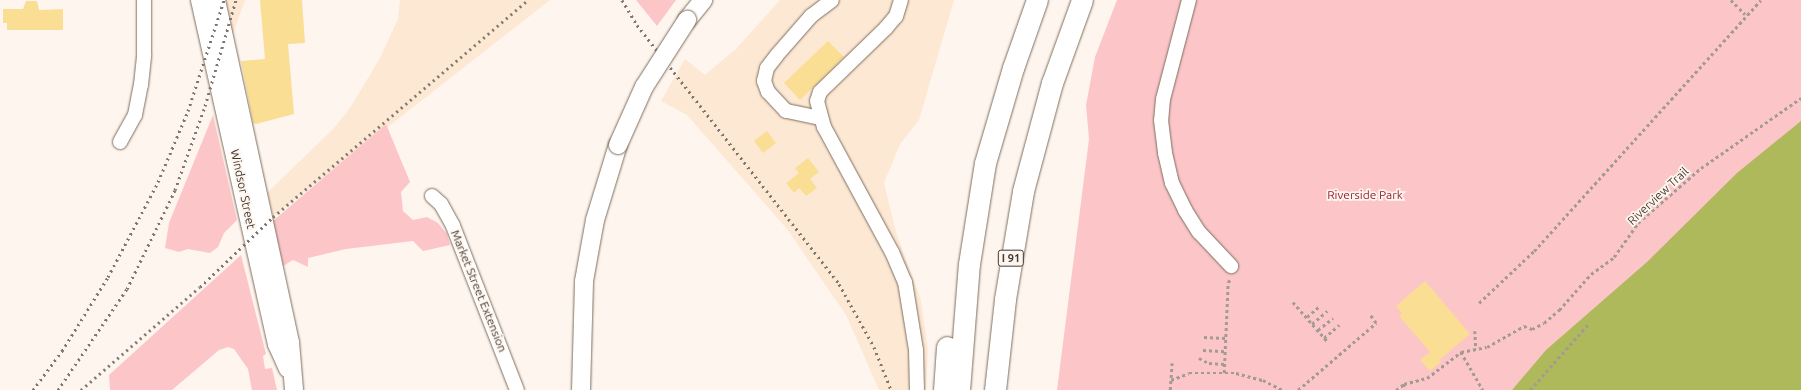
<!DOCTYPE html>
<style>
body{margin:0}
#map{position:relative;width:1801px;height:390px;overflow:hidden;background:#fef5ee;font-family:Ubuntu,sans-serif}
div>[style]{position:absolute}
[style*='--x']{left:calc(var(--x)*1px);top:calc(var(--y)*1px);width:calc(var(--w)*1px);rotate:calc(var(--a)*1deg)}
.built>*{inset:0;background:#fde8d4}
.green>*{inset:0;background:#fcc6c9}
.water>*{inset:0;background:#adb95a}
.building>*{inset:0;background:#f9de94}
.path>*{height:2.5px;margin-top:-1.25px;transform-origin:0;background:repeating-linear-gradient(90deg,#a39a93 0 3px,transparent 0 6px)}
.roads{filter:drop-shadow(0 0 1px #7f6d5c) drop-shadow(0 0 1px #7f6d5c)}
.minor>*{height:14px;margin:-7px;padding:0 7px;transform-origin:7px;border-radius:7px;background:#fff}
.major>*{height:18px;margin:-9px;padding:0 9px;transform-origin:9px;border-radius:9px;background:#fff}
.highway>*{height:21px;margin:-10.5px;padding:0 10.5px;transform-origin:10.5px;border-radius:10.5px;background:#fff}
.rail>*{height:3px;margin-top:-1.5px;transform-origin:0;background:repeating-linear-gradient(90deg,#7f776f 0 2px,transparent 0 6px)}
.bridges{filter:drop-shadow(0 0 1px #7f6d5c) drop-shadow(0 0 1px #7f6d5c)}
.major-bridge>*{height:18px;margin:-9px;padding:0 9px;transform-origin:9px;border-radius:9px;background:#fff}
span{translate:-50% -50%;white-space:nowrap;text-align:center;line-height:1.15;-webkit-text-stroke:3.5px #fef5ee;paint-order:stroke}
.shield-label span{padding:1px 3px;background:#fef5ee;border:1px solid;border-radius:3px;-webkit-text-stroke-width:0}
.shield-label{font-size:11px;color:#423a32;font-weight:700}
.street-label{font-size:12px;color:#423a32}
.park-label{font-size:12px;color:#962138}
</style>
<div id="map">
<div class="built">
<div style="clip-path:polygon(223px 0,245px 0,232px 37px)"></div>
<div style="clip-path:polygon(400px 0,550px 0,273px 217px,267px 193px,334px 128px,350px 108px,380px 58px,398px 19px)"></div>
<div style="clip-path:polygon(780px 0,954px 0,919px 120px,900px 144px,884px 183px,896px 232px,921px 300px,928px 350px,926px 390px,879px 390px,846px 315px,787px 229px,687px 115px,661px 101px,685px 59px,705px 75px,736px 49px)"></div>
</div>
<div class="green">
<div style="clip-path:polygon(636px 0,676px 0,657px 26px)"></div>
<div style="clip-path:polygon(1117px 0,1801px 0,1801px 185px,1512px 390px,1057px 390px,1089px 139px,1086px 105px,1095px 57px)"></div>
<div style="clip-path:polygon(213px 115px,237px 220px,224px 233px,218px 247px,210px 253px,188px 249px,179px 252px,165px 248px,169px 223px)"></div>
<div style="clip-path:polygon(386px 124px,410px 182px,401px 192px,403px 211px,413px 220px,427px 217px,438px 223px,447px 234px,450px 245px,423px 251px,413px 241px,346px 249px,308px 258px,308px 267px,293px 260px,283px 266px,273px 221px)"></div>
<div style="clip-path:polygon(241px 255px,266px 354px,263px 356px,265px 369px,272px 368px,277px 390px,252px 390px,248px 369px,234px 349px,228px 347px,219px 350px,172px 390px,110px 390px,109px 375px)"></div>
</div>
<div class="water">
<div style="clip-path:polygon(1801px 121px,1801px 390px,1512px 390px,1546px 350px,1647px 262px,1737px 173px)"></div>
</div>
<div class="building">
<div style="clip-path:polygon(260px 0,302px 0,305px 43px,288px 44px,294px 114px,256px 124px,253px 123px,241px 61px,265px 59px)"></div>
<div style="clip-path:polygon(26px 1px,37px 1px,39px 10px,63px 9px,63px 30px,7px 30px,7px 23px,3px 23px,3px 9px,23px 9px)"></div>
<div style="clip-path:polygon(828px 41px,844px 57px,800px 100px,784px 83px)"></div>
<div style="clip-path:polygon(767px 131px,776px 143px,763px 153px,754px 141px)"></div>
<div style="clip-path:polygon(808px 158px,819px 172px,810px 179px,817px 188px,806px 196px,799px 188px,794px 193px,786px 183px,799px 173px,795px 168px)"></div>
<div style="clip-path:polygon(1425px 281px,1470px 334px,1439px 360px,1441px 362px,1430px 371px,1420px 360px,1430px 352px,1399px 316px,1402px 313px,1396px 306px)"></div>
</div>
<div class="path">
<div style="--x:1731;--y:0;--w:20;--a:45"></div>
<div style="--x:1293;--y:302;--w:53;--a:48.8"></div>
<div style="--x:1479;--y:303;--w:76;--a:-43.4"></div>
<div style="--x:1534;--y:251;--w:338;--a:-47.9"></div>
<div style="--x:1307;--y:317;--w:18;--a:-41"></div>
<div style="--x:1312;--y:324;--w:20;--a:-41"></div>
<div style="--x:1318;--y:330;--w:19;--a:-39"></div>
<div style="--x:1475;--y:331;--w:18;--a:87"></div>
<div style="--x:1204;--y:337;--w:21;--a:3"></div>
<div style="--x:1324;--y:338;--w:20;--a:-41"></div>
<div style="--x:1203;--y:350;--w:22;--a:3"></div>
<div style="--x:1461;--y:352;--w:44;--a:59.9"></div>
<div style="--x:1199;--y:358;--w:11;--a:27"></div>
<div style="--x:1209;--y:363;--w:15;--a:4"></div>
<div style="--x:1224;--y:373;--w:91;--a:-87.5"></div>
<div style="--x:1228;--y:282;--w:4;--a:-45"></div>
<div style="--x:1171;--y:380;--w:19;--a:-21"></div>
<div style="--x:1189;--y:373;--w:47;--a:0"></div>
<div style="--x:1236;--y:373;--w:28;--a:15"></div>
<div style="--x:1263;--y:380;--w:22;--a:27"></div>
<div style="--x:1404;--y:384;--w:6;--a:90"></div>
<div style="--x:1170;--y:390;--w:27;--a:-86"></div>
<div style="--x:1298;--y:390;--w:103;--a:-40.7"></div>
<div style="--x:1376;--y:323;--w:10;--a:-127"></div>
<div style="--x:1396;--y:390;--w:10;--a:-37"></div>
<div style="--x:1404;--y:384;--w:24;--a:-15"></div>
<div style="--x:1427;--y:378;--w:43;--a:-37.4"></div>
<div style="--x:1461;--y:352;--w:26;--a:-11"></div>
<div style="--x:1487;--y:347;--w:43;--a:-29.6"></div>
<div style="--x:1524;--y:326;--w:9;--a:21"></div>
<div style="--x:1532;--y:329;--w:13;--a:-27"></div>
<div style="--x:1544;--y:323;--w:20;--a:-41"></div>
<div style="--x:1559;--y:310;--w:48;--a:-48.4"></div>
<div style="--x:1591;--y:274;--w:29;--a:-36"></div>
<div style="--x:1614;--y:257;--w:42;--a:-54.8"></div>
<div style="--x:1638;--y:223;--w:84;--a:-41.1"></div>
<div style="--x:1701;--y:168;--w:122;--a:-35"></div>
<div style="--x:1530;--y:390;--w:89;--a:-48.6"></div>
</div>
<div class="roads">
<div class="minor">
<div style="--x:901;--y:0;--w:17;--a:107"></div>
<div style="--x:896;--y:16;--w:16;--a:130"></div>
<div style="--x:886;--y:28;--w:92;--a:135.9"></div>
<div style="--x:820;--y:92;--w:9;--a:108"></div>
<div style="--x:817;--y:101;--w:27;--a:75"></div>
<div style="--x:824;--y:127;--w:142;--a:61.5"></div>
<div style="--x:892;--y:252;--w:33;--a:67"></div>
<div style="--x:905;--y:282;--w:69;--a:80.8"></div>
<div style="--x:916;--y:350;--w:40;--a:88.6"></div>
<div style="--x:1189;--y:0;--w:102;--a:104.7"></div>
<div style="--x:1163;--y:99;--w:21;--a:95"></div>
<div style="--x:1161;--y:120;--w:33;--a:83"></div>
<div style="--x:1165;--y:153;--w:31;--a:77"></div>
<div style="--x:1172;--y:183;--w:30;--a:64"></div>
<div style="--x:1185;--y:210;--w:26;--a:58"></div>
<div style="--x:1199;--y:232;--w:47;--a:46.7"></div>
<div style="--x:820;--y:118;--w:35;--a:-168"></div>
<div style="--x:786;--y:111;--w:26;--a:-133"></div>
<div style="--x:768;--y:92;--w:12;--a:-110"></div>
<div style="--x:764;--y:81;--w:13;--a:-77"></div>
<div style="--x:767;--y:68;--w:16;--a:-52"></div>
<div style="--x:777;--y:55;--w:52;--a:-48.9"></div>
<div style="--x:811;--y:16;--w:26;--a:-37"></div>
<div style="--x:120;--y:142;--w:31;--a:-61"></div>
<div style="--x:135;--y:115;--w:31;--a:-79"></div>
<div style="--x:141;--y:85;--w:31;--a:-84"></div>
<div style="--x:144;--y:54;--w:54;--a:-90"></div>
<div style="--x:432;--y:196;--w:12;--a:42"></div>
<div style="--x:441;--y:204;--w:25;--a:61"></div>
<div style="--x:453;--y:226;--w:176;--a:68.7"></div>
</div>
<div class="major">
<div style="--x:200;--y:0;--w:353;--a:77.4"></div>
<div style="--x:277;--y:344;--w:27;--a:66"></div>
<div style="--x:216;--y:0;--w:350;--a:77.8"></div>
<div style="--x:290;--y:342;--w:48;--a:85.2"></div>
<div style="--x:687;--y:20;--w:26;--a:-51"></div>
<div style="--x:581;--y:390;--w:109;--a:-88.4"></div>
<div style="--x:584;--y:281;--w:62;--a:-79.8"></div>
<div style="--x:595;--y:220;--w:78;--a:-73"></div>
</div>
<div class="highway">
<div style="--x:944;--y:390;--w:43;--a:-86"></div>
<div style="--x:959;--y:390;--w:126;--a:-85.5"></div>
<div style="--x:969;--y:264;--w:102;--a:-81"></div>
<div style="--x:985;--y:163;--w:99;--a:-73.6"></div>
<div style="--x:1013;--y:68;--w:72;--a:-70.6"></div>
<div style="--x:995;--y:390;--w:92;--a:-83.7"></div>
<div style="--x:1005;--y:299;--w:109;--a:-80.5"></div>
<div style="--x:1023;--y:191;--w:112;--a:-75"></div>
<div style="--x:1052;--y:83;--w:88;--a:-70.1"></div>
</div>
</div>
<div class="rail">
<div style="--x:622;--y:0;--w:29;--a:59"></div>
<div style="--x:637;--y:25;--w:328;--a:52"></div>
<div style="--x:839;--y:284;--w:72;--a:60.9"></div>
<div style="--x:874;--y:347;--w:46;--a:68.4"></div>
<div style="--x:33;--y:390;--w:49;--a:-53.4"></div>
<div style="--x:62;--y:351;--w:87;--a:-58.1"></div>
<div style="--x:108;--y:277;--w:107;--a:-62.2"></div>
<div style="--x:158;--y:182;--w:77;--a:-67.1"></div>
<div style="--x:188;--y:111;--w:117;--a:-72"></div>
<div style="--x:58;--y:390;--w:122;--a:-55.7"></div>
<div style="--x:127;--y:289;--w:110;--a:-64.1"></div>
<div style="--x:175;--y:190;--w:89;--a:-70.3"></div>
<div style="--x:205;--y:106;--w:110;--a:-73.7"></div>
<div style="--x:81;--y:390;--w:157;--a:-40.9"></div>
<div style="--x:200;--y:287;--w:101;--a:-43.8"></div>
<div style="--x:273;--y:217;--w:335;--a:-40.4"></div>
</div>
<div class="bridges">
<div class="major-bridge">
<div style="--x:618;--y:145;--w:64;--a:-65.9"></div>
<div style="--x:644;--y:87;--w:80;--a:-57.3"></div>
</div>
</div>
<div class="shield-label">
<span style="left:1011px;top:258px">I 91</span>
</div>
<div class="street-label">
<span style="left:243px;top:189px;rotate:78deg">Windsor Street</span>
<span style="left:1658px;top:196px;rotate:-43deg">Riverview Trail</span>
<span style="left:479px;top:291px;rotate:68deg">Market Street Extension</span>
</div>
<div class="park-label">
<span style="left:1365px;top:195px">Riverside Park</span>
</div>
</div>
